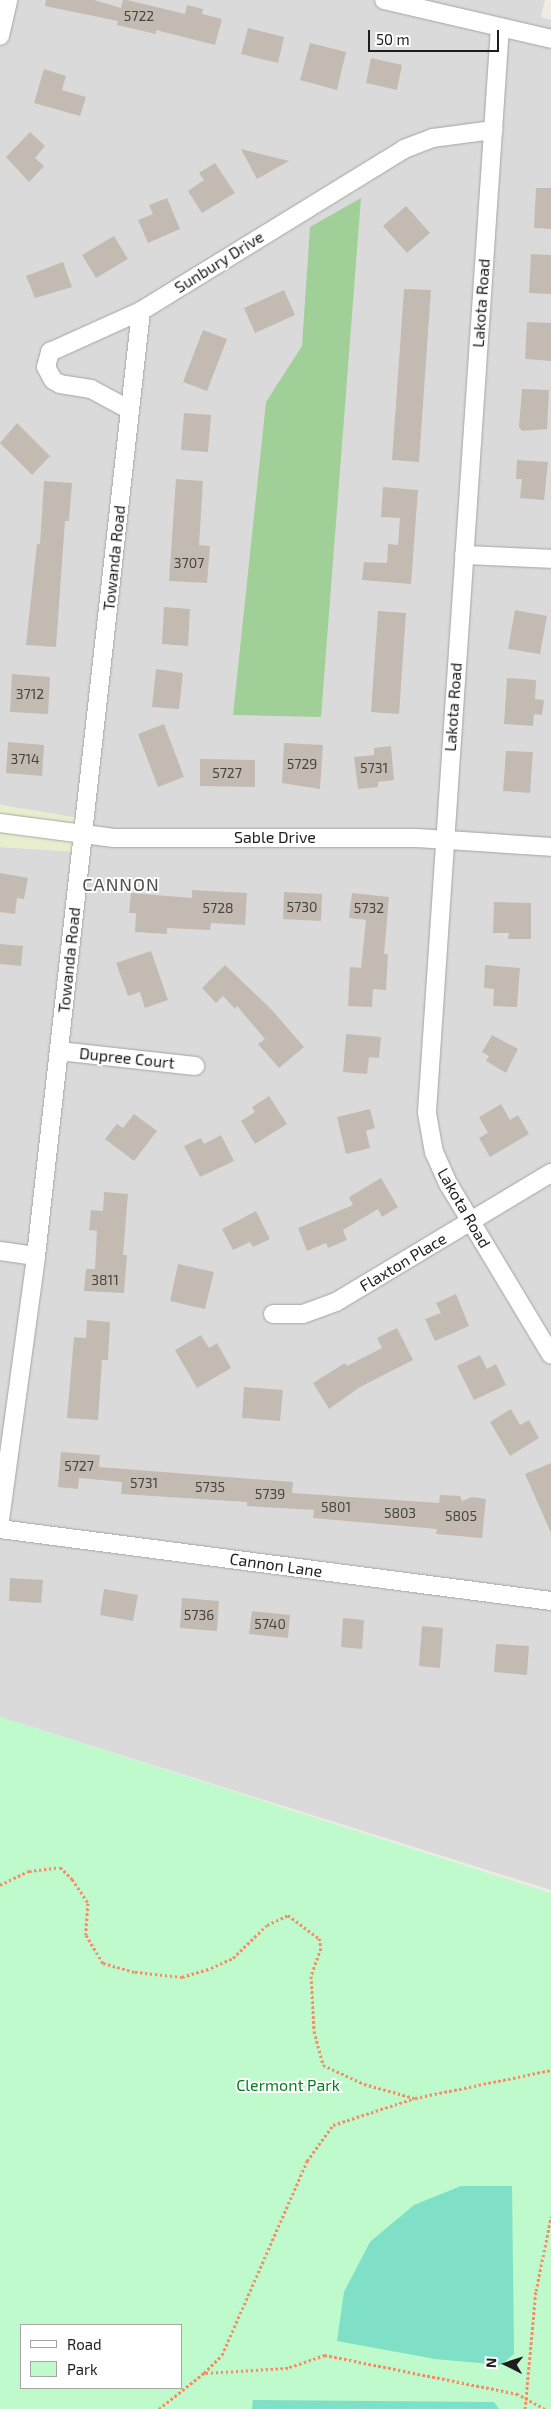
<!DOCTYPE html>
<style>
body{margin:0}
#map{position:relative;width:551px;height:2409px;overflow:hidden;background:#efece3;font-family:"Exo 2",sans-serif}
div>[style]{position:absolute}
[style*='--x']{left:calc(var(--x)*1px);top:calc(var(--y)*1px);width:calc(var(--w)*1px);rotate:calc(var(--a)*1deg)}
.residential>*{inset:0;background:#dbdada}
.farmland>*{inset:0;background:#e7eece}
.forest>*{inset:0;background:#a0cf97}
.park>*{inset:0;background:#befacb}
.pitch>*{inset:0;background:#7fdfc7}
.building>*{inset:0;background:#c3bbb2}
.path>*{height:3px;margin-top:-1.5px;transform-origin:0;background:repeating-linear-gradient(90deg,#fc8a67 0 2.5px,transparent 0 5px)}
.roads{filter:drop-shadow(0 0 1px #a4a4a4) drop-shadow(0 0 1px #a4a4a4)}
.minor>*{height:18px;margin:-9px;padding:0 9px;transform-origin:9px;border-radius:9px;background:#fff}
span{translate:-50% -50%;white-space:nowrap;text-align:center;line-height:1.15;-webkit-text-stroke:4px #fff;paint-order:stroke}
.number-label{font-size:14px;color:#464442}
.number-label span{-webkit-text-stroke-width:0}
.street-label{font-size:16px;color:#1d1d1d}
.park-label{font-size:16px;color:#0a7d22}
.neighbourhood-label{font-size:18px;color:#505050;letter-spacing:1px}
.legend{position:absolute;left:20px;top:2324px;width:162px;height:65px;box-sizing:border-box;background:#fff;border:1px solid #a5a5a5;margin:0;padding:6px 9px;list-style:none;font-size:15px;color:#1d1d1d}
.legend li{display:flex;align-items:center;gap:10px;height:25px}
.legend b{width:25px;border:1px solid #a5a5a5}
.north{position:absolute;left:481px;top:2339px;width:50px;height:50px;-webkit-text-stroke:4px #fff;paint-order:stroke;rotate:274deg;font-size:14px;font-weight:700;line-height:20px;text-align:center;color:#1d1d1d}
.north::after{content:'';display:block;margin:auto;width:18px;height:22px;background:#1d1d1d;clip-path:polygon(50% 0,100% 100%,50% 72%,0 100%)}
.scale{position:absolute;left:368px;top:30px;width:131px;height:22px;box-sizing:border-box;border:2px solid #1d1d1d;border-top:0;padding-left:6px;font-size:15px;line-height:18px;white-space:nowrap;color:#1d1d1d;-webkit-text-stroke:4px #fff;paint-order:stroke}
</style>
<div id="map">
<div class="residential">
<div style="clip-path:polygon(0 0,545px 0,541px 17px,551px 20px,551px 1890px,0 1717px,0 847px,81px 852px,84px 819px,0 805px)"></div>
</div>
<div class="farmland">
<div style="clip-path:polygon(0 805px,85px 819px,81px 852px,0 847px)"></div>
</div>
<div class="forest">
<div style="clip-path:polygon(361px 198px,321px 717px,233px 715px,266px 402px,302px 346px,310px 227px)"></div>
</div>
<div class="park">
<div style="clip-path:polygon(evenodd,0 1717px,551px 1893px,551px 2409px,0 2409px,0 1717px,21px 2325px,181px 2325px,181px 2388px,21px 2388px,21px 2325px)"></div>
</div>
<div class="pitch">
<div style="clip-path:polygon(461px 2186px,512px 2186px,514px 2354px,501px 2365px,435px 2359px,337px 2341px,344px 2292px,370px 2242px,414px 2205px)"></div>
<div style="clip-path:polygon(253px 2400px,494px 2402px,499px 2409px,252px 2409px)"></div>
</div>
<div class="building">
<div style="clip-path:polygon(46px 0,94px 0,121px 8px,123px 0,127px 0,185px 14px,187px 5px,203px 9px,202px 14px,222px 19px,215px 45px,156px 30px,156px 34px,117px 25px,118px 21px,45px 6px)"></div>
<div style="clip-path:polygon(248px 28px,284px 37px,278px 63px,241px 54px)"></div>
<div style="clip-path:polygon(310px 43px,346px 52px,337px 90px,300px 80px)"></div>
<div style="clip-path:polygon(371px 58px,402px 65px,397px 90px,366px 83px)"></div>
<div style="clip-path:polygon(44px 69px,66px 76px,62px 90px,86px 97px,80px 116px,34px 103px)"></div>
<div style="clip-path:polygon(30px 132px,45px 146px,35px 158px,44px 166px,29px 182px,6px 157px)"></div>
<div style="clip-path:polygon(241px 149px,289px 161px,257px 179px)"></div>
<div style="clip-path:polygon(215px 163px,235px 193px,202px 213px,188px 191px,204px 180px,199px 173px)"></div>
<div style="clip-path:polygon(536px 188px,551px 188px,551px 229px,534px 228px)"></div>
<div style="clip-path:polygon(167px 198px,180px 229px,148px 243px,138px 220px,153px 214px,149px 205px)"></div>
<div style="clip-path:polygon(406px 206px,430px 233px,407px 253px,383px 226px)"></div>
<div style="clip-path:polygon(114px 236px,128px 259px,96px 278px,82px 255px)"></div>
<div style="clip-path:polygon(531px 254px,551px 255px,551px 294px,529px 293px)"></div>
<div style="clip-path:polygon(63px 262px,72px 287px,35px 298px,26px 276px)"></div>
<div style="clip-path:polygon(404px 289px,431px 290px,419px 462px,392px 460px)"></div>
<div style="clip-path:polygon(284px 290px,295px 315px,255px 333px,244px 308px)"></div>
<div style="clip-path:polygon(527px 322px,551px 323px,551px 361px,525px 359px)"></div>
<div style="clip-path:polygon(203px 330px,227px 339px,207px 391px,183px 382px)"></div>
<div style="clip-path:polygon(522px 389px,549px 390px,547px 429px,522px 431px,519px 427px)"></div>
<div style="clip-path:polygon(184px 413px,211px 415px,208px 452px,181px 450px)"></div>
<div style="clip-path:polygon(17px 423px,50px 456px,32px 475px,0 443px)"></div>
<div style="clip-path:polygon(517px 460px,548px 462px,544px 500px,520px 498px,522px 479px,516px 479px)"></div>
<div style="clip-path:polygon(176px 479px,203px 481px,199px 545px,210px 546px,207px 583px,169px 581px)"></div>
<div style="clip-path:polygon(44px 481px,72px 483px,69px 521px,65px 521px,56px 647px,26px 645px,37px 544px,40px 544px)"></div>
<div style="clip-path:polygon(383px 487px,418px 490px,411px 584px,362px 580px,364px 562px,387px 563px,388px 544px,398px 545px,400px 518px,381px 517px)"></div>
<div style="clip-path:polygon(164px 607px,190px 609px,188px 646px,162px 644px)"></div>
<div style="clip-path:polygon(515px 610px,547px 616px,540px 654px,508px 649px)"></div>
<div style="clip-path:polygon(378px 611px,406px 613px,399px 714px,371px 712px)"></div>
<div style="clip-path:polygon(156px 669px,183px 673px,179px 709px,152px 707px)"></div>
<div style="clip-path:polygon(12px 674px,50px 677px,48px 714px,10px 712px)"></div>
<div style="clip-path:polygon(507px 678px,536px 680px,535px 699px,544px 700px,542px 715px,534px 714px,533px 726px,504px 724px)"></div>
<div style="clip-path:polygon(164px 724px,184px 777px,158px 787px,138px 734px)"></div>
<div style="clip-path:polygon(8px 742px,44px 745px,42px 776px,6px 773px)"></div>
<div style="clip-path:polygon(284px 743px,323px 745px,320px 789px,282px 783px)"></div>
<div style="clip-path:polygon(391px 746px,394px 780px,378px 782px,378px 787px,358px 789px,354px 757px,374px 755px,374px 748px)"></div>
<div style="clip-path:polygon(506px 751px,533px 752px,530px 793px,503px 791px)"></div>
<div style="clip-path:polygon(200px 759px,255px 760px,255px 787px,200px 786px)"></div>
<div style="clip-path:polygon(0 873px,28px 878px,24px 899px,17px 898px,15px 914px,0 912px)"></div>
<div style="clip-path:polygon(192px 890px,247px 893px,245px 925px,211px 923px,210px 930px,167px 928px,167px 934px,135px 932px,136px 913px,129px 913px,131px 893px,192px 898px)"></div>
<div style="clip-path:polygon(284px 892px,322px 894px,321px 921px,283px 919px)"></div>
<div style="clip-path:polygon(352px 893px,389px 897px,384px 954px,388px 954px,386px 990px,373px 989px,372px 1007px,348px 1006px,350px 967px,361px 968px,366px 920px,349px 918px)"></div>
<div style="clip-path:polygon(494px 902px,531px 903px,531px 939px,508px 939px,509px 933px,493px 933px)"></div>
<div style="clip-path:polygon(0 944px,23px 946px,21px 966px,0 964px)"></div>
<div style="clip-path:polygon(151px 951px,168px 1000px,145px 1008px,140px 992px,128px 996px,116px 963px)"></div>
<div style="clip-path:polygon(225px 965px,271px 1009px,304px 1047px,279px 1068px,258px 1044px,265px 1039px,237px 1006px,235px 1009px,223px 996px,216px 1003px,202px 988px)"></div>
<div style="clip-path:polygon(485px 965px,520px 968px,517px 1007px,493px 1006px,494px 989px,484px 988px)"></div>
<div style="clip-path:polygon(346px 1034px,381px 1037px,379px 1058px,369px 1057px,367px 1074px,343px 1072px)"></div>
<div style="clip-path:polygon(492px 1035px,518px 1049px,506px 1073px,486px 1061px,489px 1056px,482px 1052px)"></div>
<div style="clip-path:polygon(269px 1096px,287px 1124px,255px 1144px,241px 1121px,255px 1112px,252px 1107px)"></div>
<div style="clip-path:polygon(501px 1104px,510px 1120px,518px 1115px,529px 1134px,490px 1157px,479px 1138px,488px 1133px,479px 1117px)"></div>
<div style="clip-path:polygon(370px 1109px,375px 1128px,366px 1131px,370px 1148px,346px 1154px,337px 1117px)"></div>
<div style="clip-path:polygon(134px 1114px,157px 1131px,134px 1161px,105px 1139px,117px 1124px,123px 1128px)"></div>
<div style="clip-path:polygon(221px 1135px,234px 1161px,200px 1177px,184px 1146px,201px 1138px,204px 1144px)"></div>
<div style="clip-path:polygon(381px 1178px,398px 1207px,382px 1217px,378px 1209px,343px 1230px,347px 1240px,328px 1248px,326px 1243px,307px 1251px,298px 1228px,353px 1205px,349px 1197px)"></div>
<div style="clip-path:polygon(104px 1192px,128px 1194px,123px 1255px,127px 1255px,124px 1293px,84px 1291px,86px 1269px,95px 1269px,97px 1231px,89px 1230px,91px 1210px,103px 1211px)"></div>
<div style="clip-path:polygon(256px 1211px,270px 1239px,253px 1247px,250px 1242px,233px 1250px,222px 1229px)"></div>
<div style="clip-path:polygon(178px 1264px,214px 1272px,205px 1309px,170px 1301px)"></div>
<div style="clip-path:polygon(456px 1294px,469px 1326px,435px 1341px,425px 1319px,441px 1313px,436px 1303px)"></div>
<div style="clip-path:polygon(87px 1320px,110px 1322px,108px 1360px,102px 1360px,98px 1420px,67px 1418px,74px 1337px,86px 1338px)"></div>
<div style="clip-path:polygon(397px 1328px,413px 1360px,360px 1387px,329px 1409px,313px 1383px,345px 1363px,347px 1366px,382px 1348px,377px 1338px)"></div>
<div style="clip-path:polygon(201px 1335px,209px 1348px,217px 1343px,231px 1368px,197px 1388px,175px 1350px)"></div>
<div style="clip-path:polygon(480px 1355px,487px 1369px,496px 1364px,506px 1385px,474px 1400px,457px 1366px)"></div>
<div style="clip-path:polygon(244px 1387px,283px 1390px,280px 1421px,242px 1418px)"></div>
<div style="clip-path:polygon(511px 1409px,520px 1425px,529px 1420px,539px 1438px,510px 1456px,490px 1422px)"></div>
<div style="clip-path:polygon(61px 1452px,100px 1455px,99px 1467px,293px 1482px,292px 1493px,439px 1503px,440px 1495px,460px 1496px,462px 1501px,472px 1497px,486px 1499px,482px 1538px,436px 1534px,437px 1529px,313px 1518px,314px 1510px,247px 1506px,247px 1502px,121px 1494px,122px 1482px,79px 1478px,78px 1489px,58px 1487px)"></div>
<div style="clip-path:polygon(551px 1463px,551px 1533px,525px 1474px)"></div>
<div style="clip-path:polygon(10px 1578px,43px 1580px,41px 1603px,9px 1601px)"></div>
<div style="clip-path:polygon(104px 1589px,138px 1595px,133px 1621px,100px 1615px)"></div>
<div style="clip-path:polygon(182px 1598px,219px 1601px,217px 1631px,180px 1628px)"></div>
<div style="clip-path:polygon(252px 1611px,290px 1615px,288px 1638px,249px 1634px)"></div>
<div style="clip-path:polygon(343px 1618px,364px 1620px,362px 1649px,341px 1647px)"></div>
<div style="clip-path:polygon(422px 1626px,443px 1628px,440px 1668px,419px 1666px)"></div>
<div style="clip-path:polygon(496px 1644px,529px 1646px,527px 1675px,494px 1672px)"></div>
</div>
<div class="path">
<div style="--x:0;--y:1885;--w:32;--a:-26"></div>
<div style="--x:29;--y:1871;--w:31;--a:-7"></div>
<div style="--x:60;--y:1867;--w:17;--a:45"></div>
<div style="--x:72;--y:1879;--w:29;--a:56"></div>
<div style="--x:88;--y:1903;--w:32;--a:94"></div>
<div style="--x:86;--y:1935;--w:33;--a:59"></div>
<div style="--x:103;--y:1963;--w:33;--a:16"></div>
<div style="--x:135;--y:1972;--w:47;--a:6.1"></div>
<div style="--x:182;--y:1977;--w:30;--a:-17"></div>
<div style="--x:211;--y:1968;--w:24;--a:-24"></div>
<div style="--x:233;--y:1958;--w:47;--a:-44.1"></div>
<div style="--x:267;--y:1925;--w:23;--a:-25"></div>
<div style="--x:288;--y:1915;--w:39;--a:37"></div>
<div style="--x:319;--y:1938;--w:10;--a:79"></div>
<div style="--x:321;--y:1948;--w:30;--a:110"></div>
<div style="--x:311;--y:1976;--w:55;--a:86.9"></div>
<div style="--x:314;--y:2031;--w:35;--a:75"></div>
<div style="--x:323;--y:2065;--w:45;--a:24.9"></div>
<div style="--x:364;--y:2084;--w:52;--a:15.6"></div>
<div style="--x:159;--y:2409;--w:58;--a:-38.7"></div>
<div style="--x:525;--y:2409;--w:119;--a:-84.7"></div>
<div style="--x:536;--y:2291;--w:76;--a:-78.5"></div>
<div style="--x:545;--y:2409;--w:31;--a:-151"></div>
<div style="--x:518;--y:2394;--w:197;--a:-168.6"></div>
<div style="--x:325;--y:2355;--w:39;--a:161"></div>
<div style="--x:288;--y:2368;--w:84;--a:176.6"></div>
<div style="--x:204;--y:2373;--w:25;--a:-45"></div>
<div style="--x:222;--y:2355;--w:212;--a:-66.3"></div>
<div style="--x:307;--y:2161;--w:44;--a:-54.2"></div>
<div style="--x:333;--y:2125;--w:86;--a:-18.2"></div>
<div style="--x:415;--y:2098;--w:139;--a:-11.6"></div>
</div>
<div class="roads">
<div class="minor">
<div style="--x:384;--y:0;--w:171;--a:13.1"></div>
<div style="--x:500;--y:27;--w:1088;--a:93.85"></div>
<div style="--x:427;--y:1113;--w:40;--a:80"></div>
<div style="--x:434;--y:1152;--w:36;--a:66"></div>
<div style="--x:449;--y:1185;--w:198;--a:59"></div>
<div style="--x:0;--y:36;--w:37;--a:-77"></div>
<div style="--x:130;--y:410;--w:44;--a:-151.7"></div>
<div style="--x:91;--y:389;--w:31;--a:-171"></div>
<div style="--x:60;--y:384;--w:8;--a:-150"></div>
<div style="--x:53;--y:380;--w:15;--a:-118"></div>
<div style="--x:46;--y:367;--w:16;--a:-75"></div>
<div style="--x:50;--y:352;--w:100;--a:-24.3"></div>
<div style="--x:141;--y:311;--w:309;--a:-31.6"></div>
<div style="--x:404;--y:149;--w:31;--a:-21"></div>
<div style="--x:433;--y:138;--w:61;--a:-7.6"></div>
<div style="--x:464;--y:555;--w:87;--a:2.6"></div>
<div style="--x:0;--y:823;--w:115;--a:7.5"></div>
<div style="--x:114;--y:838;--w:303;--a:0"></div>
<div style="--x:417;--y:838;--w:134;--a:3.8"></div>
<div style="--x:59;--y:1051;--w:137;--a:6.3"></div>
<div style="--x:0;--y:1251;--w:36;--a:8"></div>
<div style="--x:273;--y:1314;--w:30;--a:0"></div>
<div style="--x:303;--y:1314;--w:35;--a:-20"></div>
<div style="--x:336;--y:1302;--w:251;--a:-31"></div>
<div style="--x:0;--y:1520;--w:266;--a:-82.2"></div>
<div style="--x:36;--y:1256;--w:951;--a:-83.66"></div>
<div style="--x:0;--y:1529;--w:556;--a:7.44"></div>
</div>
</div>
<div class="number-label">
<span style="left:139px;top:16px">5722</span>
<span style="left:189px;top:563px">3707</span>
<span style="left:30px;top:694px">3712</span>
<span style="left:25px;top:759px">3714</span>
<span style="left:302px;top:764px">5729</span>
<span style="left:374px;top:768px">5731</span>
<span style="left:227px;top:773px">5727</span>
<span style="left:302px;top:907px">5730</span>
<span style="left:218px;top:908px">5728</span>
<span style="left:369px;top:908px">5732</span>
<span style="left:105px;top:1280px">3811</span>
<span style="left:79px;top:1466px">5727</span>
<span style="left:144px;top:1483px">5731</span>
<span style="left:210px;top:1487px">5735</span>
<span style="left:270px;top:1494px">5739</span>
<span style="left:336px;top:1507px">5801</span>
<span style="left:400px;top:1513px">5803</span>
<span style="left:461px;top:1516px">5805</span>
<span style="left:199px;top:1615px">5736</span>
<span style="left:270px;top:1624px">5740</span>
</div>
<div class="street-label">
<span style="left:219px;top:262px;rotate:-32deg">Sunbury Drive</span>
<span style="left:481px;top:303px;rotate:-86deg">Lakota Road</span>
<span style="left:114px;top:558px;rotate:-84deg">Towanda Road</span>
<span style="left:453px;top:707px;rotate:-86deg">Lakota Road</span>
<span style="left:275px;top:837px">Sable Drive</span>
<span style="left:69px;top:960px;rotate:-84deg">Towanda Road</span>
<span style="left:127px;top:1058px;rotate:6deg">Dupree Court</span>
<span style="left:464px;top:1208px;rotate:60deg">Lakota Road</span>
<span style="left:403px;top:1262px;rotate:-31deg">Flaxton Place</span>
<span style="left:276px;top:1565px;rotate:8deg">Cannon Lane</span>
</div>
<div class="park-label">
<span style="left:288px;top:2085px">Clermont Park</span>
</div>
<div class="neighbourhood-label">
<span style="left:121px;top:884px">CANNON</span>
</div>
<ul class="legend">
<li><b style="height:6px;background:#fff"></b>Road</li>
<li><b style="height:14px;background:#befacb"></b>Park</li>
</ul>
<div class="north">N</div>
<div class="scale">50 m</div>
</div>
